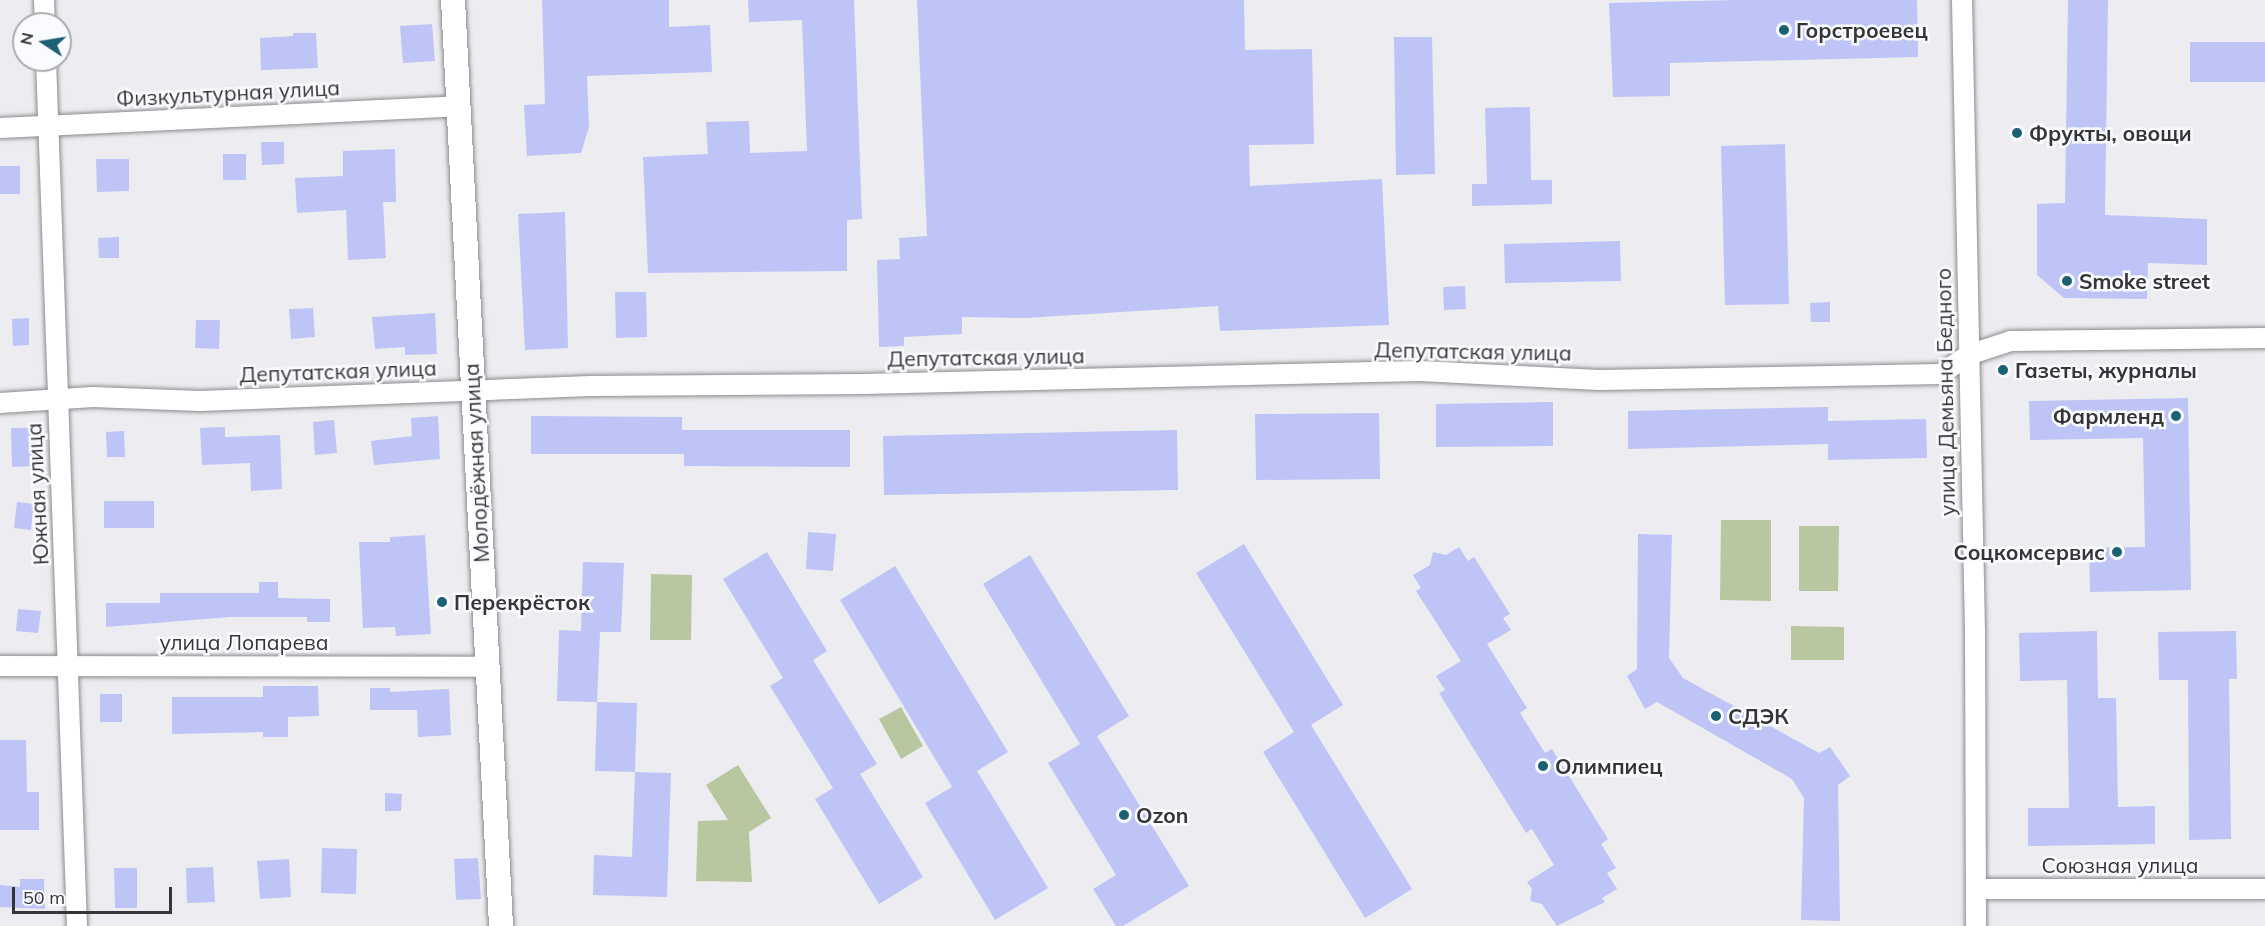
<!DOCTYPE html>
<meta charset="utf-8">
<style>
body{margin:0}
#map{position:relative;width:2265px;height:926px;overflow:hidden;background:#ededf1;font-family:Mulish,sans-serif}
div>[style]{position:absolute}
[style*='--x']{left:calc(var(--x)*1px);top:calc(var(--y)*1px);width:calc(var(--w)*1px);rotate:calc(var(--a)*1deg)}
.green>*{inset:0;background:#b8c7a0}
.building>*{inset:0;background:#bec4f6}
.roads{filter:drop-shadow(0 0 2px #8b8c8f) drop-shadow(0 0 2px #8b8c8f)}
.minor>*{height:20px;margin:-10px;padding:0 10px;transform-origin:10px;border-radius:10px;background:#fff}
.tertiary>*{height:24px;margin:-12px;padding:0 12px;transform-origin:12px;border-radius:12px;background:#fff}
.dots>*{width:16px;height:16px;translate:-50% -50%;box-sizing:border-box;border:3px solid #fafbff;border-radius:50%}
span{translate:-50% -50%;white-space:nowrap;text-align:center;line-height:1.15;-webkit-text-stroke:5px #fafbff;paint-order:stroke}
.poi-label{font-size:21px;color:#353537;font-weight:700}
.left{translate:0 -50%;text-align:left}
.right{translate:-100% -50%;text-align:right}
.street-label{font-size:21px;color:#353537}
.north{position:absolute;left:12px;top:12px;width:60px;height:60px;box-sizing:border-box;background:#fafbff;border:2px solid #abacaf;border-radius:50%;rotate:282deg;font-size:16px;font-weight:700;line-height:24px;text-align:center;color:#353537}
.north::after{content:'';display:block;margin:auto;width:21px;height:27px;background:#1c6073;clip-path:polygon(50% 0,100% 100%,50% 72%,0 100%)}
.scale{position:absolute;left:12px;top:887px;width:160px;height:27px;box-sizing:border-box;border:3px solid #353537;border-top:0;padding-left:8px;font-size:18px;line-height:21px;white-space:nowrap;color:#353537;-webkit-text-stroke:4px #fafbff;paint-order:stroke}
</style>
<div id="map">
<div class="green">
<div style="clip-path:polygon(1721px 520px,1771px 520px,1771px 601px,1720px 600px)"></div>
<div style="clip-path:polygon(1799px 526px,1839px 526px,1838px 591px,1799px 591px)"></div>
<div style="clip-path:polygon(651px 574px,692px 575px,691px 640px,650px 640px)"></div>
<div style="clip-path:polygon(1791px 626px,1844px 627px,1844px 660px,1791px 660px)"></div>
<div style="clip-path:polygon(901px 707px,923px 746px,901px 759px,879px 719px)"></div>
<div style="clip-path:polygon(738px 765px,771px 818px,749px 832px,752px 882px,696px 881px,698px 821px,728px 820px,706px 785px)"></div>
</div>
<div class="building">
<div style="clip-path:polygon(542px 0,669px 0,669px 27px,710px 25px,712px 72px,587px 76px,589px 127px,581px 153px,527px 156px,524px 105px,545px 104px)"></div>
<div style="clip-path:polygon(748px 0,854px 0,862px 219px,847px 220px,847px 271px,648px 273px,643px 157px,708px 154px,706px 122px,749px 121px,750px 153px,807px 151px,802px 20px,749px 22px)"></div>
<div style="clip-path:polygon(917px 0,1244px 0,1245px 50px,1312px 49px,1314px 144px,1249px 145px,1250px 186px,1382px 179px,1389px 325px,1220px 331px,1218px 306px,1025px 318px,962px 317px,962px 334px,904px 337px,904px 346px,879px 347px,877px 260px,900px 259px,899px 238px,927px 236px)"></div>
<div style="clip-path:polygon(1735px 0,1917px 0,1918px 57px,1670px 63px,1670px 96px,1613px 97px,1609px 3px)"></div>
<div style="clip-path:polygon(2068px 0,2108px 0,2105px 215px,2207px 219px,2207px 265px,2148px 263px,2147px 299px,2064px 298px,2037px 275px,2037px 204px,2065px 203px)"></div>
<div style="clip-path:polygon(432px 24px,435px 61px,403px 63px,400px 26px)"></div>
<div style="clip-path:polygon(293px 33px,316px 33px,318px 68px,261px 70px,260px 38px,293px 36px)"></div>
<div style="clip-path:polygon(1394px 37px,1432px 37px,1435px 174px,1396px 175px)"></div>
<div style="clip-path:polygon(2190px 42px,2265px 42px,2265px 82px,2190px 82px)"></div>
<div style="clip-path:polygon(1530px 107px,1531px 180px,1552px 180px,1552px 204px,1472px 206px,1472px 184px,1487px 184px,1485px 108px)"></div>
<div style="clip-path:polygon(261px 142px,284px 142px,284px 164px,262px 165px)"></div>
<div style="clip-path:polygon(1785px 144px,1789px 304px,1725px 305px,1721px 146px)"></div>
<div style="clip-path:polygon(395px 149px,396px 202px,383px 202px,386px 258px,348px 260px,346px 210px,297px 213px,295px 178px,343px 176px,343px 151px)"></div>
<div style="clip-path:polygon(223px 154px,246px 154px,246px 180px,223px 180px)"></div>
<div style="clip-path:polygon(96px 159px,129px 159px,129px 191px,97px 192px)"></div>
<div style="clip-path:polygon(0 166px,20px 166px,20px 194px,0 194px)"></div>
<div style="clip-path:polygon(565px 212px,568px 348px,525px 350px,518px 214px)"></div>
<div style="clip-path:polygon(119px 237px,119px 258px,99px 258px,98px 238px)"></div>
<div style="clip-path:polygon(1620px 241px,1621px 281px,1505px 283px,1504px 244px)"></div>
<div style="clip-path:polygon(1465px 286px,1466px 309px,1444px 310px,1443px 287px)"></div>
<div style="clip-path:polygon(615px 292px,646px 292px,647px 337px,616px 338px)"></div>
<div style="clip-path:polygon(1830px 302px,1830px 322px,1811px 322px,1810px 303px)"></div>
<div style="clip-path:polygon(313px 308px,315px 337px,291px 339px,289px 309px)"></div>
<div style="clip-path:polygon(435px 313px,437px 354px,405px 355px,405px 347px,375px 349px,372px 317px)"></div>
<div style="clip-path:polygon(29px 318px,29px 345px,13px 346px,12px 319px)"></div>
<div style="clip-path:polygon(196px 320px,220px 320px,219px 349px,195px 348px)"></div>
<div style="clip-path:polygon(2188px 398px,2191px 590px,2090px 592px,2089px 548px,2145px 547px,2143px 438px,2030px 440px,2029px 401px)"></div>
<div style="clip-path:polygon(1553px 402px,1553px 446px,1436px 447px,1436px 404px)"></div>
<div style="clip-path:polygon(1828px 407px,1828px 421px,1926px 419px,1927px 458px,1828px 460px,1828px 444px,1628px 449px,1628px 411px)"></div>
<div style="clip-path:polygon(1379px 413px,1380px 479px,1256px 480px,1255px 414px)"></div>
<div style="clip-path:polygon(438px 416px,440px 459px,374px 465px,371px 441px,412px 436px,411px 418px)"></div>
<div style="clip-path:polygon(531px 416px,682px 417px,682px 430px,850px 430px,850px 467px,684px 466px,684px 454px,531px 454px)"></div>
<div style="clip-path:polygon(334px 420px,337px 453px,315px 455px,313px 422px)"></div>
<div style="clip-path:polygon(225px 427px,225px 437px,280px 435px,282px 489px,251px 491px,250px 463px,202px 465px,200px 428px)"></div>
<div style="clip-path:polygon(11px 428px,34px 428px,36px 466px,12px 467px)"></div>
<div style="clip-path:polygon(1177px 430px,1178px 490px,884px 495px,883px 436px)"></div>
<div style="clip-path:polygon(124px 431px,125px 457px,107px 457px,106px 432px)"></div>
<div style="clip-path:polygon(104px 501px,154px 501px,154px 528px,104px 528px)"></div>
<div style="clip-path:polygon(17px 502px,34px 504px,31px 530px,14px 528px)"></div>
<div style="clip-path:polygon(808px 532px,836px 534px,833px 571px,806px 569px)"></div>
<div style="clip-path:polygon(1638px 534px,1672px 535px,1669px 658px,1683px 678px,1819px 753px,1830px 747px,1850px 776px,1838px 785px,1840px 921px,1801px 920px,1804px 798px,1792px 779px,1657px 702px,1645px 709px,1627px 676px,1637px 669px)"></div>
<div style="clip-path:polygon(425px 535px,431px 634px,396px 636px,395px 627px,363px 628px,359px 542px,390px 542px,390px 537px)"></div>
<div style="clip-path:polygon(1244px 544px,1343px 705px,1311px 725px,1412px 889px,1365px 918px,1263px 752px,1294px 732px,1196px 573px)"></div>
<div style="clip-path:polygon(1459px 547px,1468px 561px,1474px 557px,1510px 614px,1503px 618px,1511px 630px,1487px 644px,1527px 708px,1520px 713px,1545px 753px,1552px 749px,1608px 839px,1601px 844px,1616px 868px,1607px 873px,1617px 889px,1602px 898px,1605px 902px,1557px 926px,1542px 904px,1530px 901px,1532px 889px,1527px 882px,1554px 865px,1532px 829px,1526px 833px,1439px 693px,1445px 690px,1436px 676px,1461px 661px,1416px 591px,1421px 588px,1413px 575px,1430px 565px,1433px 552px,1446px 555px)"></div>
<div style="clip-path:polygon(767px 552px,827px 651px,813px 660px,877px 764px,860px 774px,923px 877px,879px 904px,815px 799px,833px 788px,770px 686px,783px 678px,723px 579px)"></div>
<div style="clip-path:polygon(1030px 555px,1129px 716px,1097px 736px,1189px 886px,1123px 926px,1116px 926px,1093px 889px,1116px 875px,1048px 763px,1080px 744px,983px 584px)"></div>
<div style="clip-path:polygon(583px 562px,624px 563px,621px 632px,600px 632px,597px 702px,557px 701px,559px 630px,581px 631px)"></div>
<div style="clip-path:polygon(895px 566px,1008px 752px,977px 771px,1048px 888px,995px 920px,925px 803px,952px 787px,840px 600px)"></div>
<div style="clip-path:polygon(259px 582px,278px 582px,278px 598px,330px 599px,330px 622px,307px 622px,307px 617px,230px 617px,106px 627px,106px 603px,160px 603px,160px 593px,259px 593px)"></div>
<div style="clip-path:polygon(18px 609px,41px 611px,38px 633px,16px 631px)"></div>
<div style="clip-path:polygon(2097px 631px,2098px 698px,2116px 698px,2118px 807px,2155px 806px,2155px 844px,2028px 846px,2028px 808px,2069px 808px,2067px 680px,2020px 681px,2019px 633px)"></div>
<div style="clip-path:polygon(2236px 631px,2237px 679px,2229px 679px,2231px 839px,2189px 840px,2188px 680px,2159px 680px,2158px 632px)"></div>
<div style="clip-path:polygon(263px 686px,318px 686px,319px 716px,288px 717px,288px 737px,263px 737px,263px 732px,172px 734px,172px 697px,263px 697px)"></div>
<div style="clip-path:polygon(370px 688px,390px 688px,390px 692px,449px 689px,451px 735px,418px 737px,417px 710px,370px 710px)"></div>
<div style="clip-path:polygon(100px 694px,122px 694px,122px 722px,100px 722px)"></div>
<div style="clip-path:polygon(597px 702px,637px 703px,635px 772px,595px 771px)"></div>
<div style="clip-path:polygon(0 740px,26px 740px,27px 792px,39px 792px,39px 830px,0 830px)"></div>
<div style="clip-path:polygon(635px 772px,671px 773px,667px 897px,593px 895px,594px 855px,632px 857px)"></div>
<div style="clip-path:polygon(385px 793px,402px 794px,401px 811px,385px 811px)"></div>
<div style="clip-path:polygon(322px 848px,357px 849px,356px 894px,321px 893px)"></div>
<div style="clip-path:polygon(478px 858px,481px 899px,456px 900px,454px 859px)"></div>
<div style="clip-path:polygon(289px 859px,291px 897px,260px 899px,257px 861px)"></div>
<div style="clip-path:polygon(213px 867px,215px 902px,187px 903px,186px 868px)"></div>
<div style="clip-path:polygon(114px 868px,137px 868px,137px 908px,115px 908px)"></div>
<div style="clip-path:polygon(20px 879px,44px 879px,45px 909px,0 907px,0 885px,20px 887px)"></div>
</div>
<div class="roads">
<div class="minor">
<div style="--x:44;--y:0;--w:24;--a:88"></div>
<div style="--x:1962;--y:0;--w:631;--a:88.82"></div>
<div style="--x:1975;--y:631;--w:295;--a:89.8"></div>
<div style="--x:46;--y:60;--w:867;--a:87.95"></div>
<div style="--x:0;--y:128;--w:460;--a:-2.7"></div>
<div style="--x:0;--y:403;--w:93;--a:-3.7"></div>
<div style="--x:93;--y:397;--w:107;--a:2.1"></div>
<div style="--x:200;--y:401;--w:391;--a:-2.2"></div>
<div style="--x:591;--y:386;--w:272;--a:-0.4"></div>
<div style="--x:863;--y:384;--w:557;--a:-1.34"></div>
<div style="--x:1420;--y:371;--w:179;--a:2.9"></div>
<div style="--x:1599;--y:380;--w:342;--a:-1"></div>
<div style="--x:1941;--y:374;--w:33;--a:-35"></div>
<div style="--x:1968;--y:355;--w:45;--a:-18"></div>
<div style="--x:2011;--y:341;--w:254;--a:-0.7"></div>
<div style="--x:0;--y:666;--w:487;--a:0.1"></div>
<div style="--x:1976;--y:889;--w:289;--a:0"></div>
</div>
<div class="tertiary">
<div style="--x:453;--y:0;--w:927;--a:87.03"></div>
</div>
</div>
<div class="dots">
<div style="left:1784px;top:30px;background:#1c6073"></div>
<div style="left:2017px;top:133px;background:#1c6073"></div>
<div style="left:2067px;top:281px;background:#1c6073"></div>
<div style="left:2003px;top:370px;background:#1c6073"></div>
<div style="left:2176px;top:416px;background:#1c6073"></div>
<div style="left:2117px;top:552px;background:#1c6073"></div>
<div style="left:442px;top:602px;background:#1c6073"></div>
<div style="left:1716px;top:716px;background:#1c6073"></div>
<div style="left:1543px;top:766px;background:#1c6073"></div>
<div style="left:1124px;top:815px;background:#1c6073"></div>
</div>
<div class="poi-label">
<span class="left" style="left:1796px;top:30px">Горстроевец</span>
<span class="left" style="left:2029px;top:133px">Фрукты, овощи</span>
<span class="left" style="left:2079px;top:281px">Smoke street</span>
<span class="left" style="left:2015px;top:370px">Газеты, журналы</span>
<span class="right" style="left:2164px;top:416px">Фармленд</span>
<span class="right" style="left:2105px;top:552px">Соцкомсервис</span>
<span class="left" style="left:454px;top:602px">Перекрёсток</span>
<span class="left" style="left:1728px;top:716px">СДЭК</span>
<span class="left" style="left:1555px;top:766px">Олимпиец</span>
<span class="left" style="left:1136px;top:815px">Ozon</span>
</div>
<div class="street-label">
<span style="left:228px;top:93px;rotate:-3deg">Физкультурная улица</span>
<span style="left:1473px;top:351px;rotate:1deg">Депутатская улица</span>
<span style="left:986px;top:357px;rotate:-1deg">Депутатская улица</span>
<span style="left:338px;top:371px;rotate:-2deg">Депутатская улица</span>
<span style="left:1945px;top:392px;rotate:-91deg">улица Демьяна Бедного</span>
<span style="left:476px;top:463px;rotate:-93deg">Молодёжная улица</span>
<span style="left:37px;top:494px;rotate:-93deg">Южная улица</span>
<span style="left:244px;top:642px">улица Лопарева</span>
<span style="left:2120px;top:865px">Союзная улица</span>
</div>
<div class="north">N</div>
<div class="scale">50 m</div>
</div>
